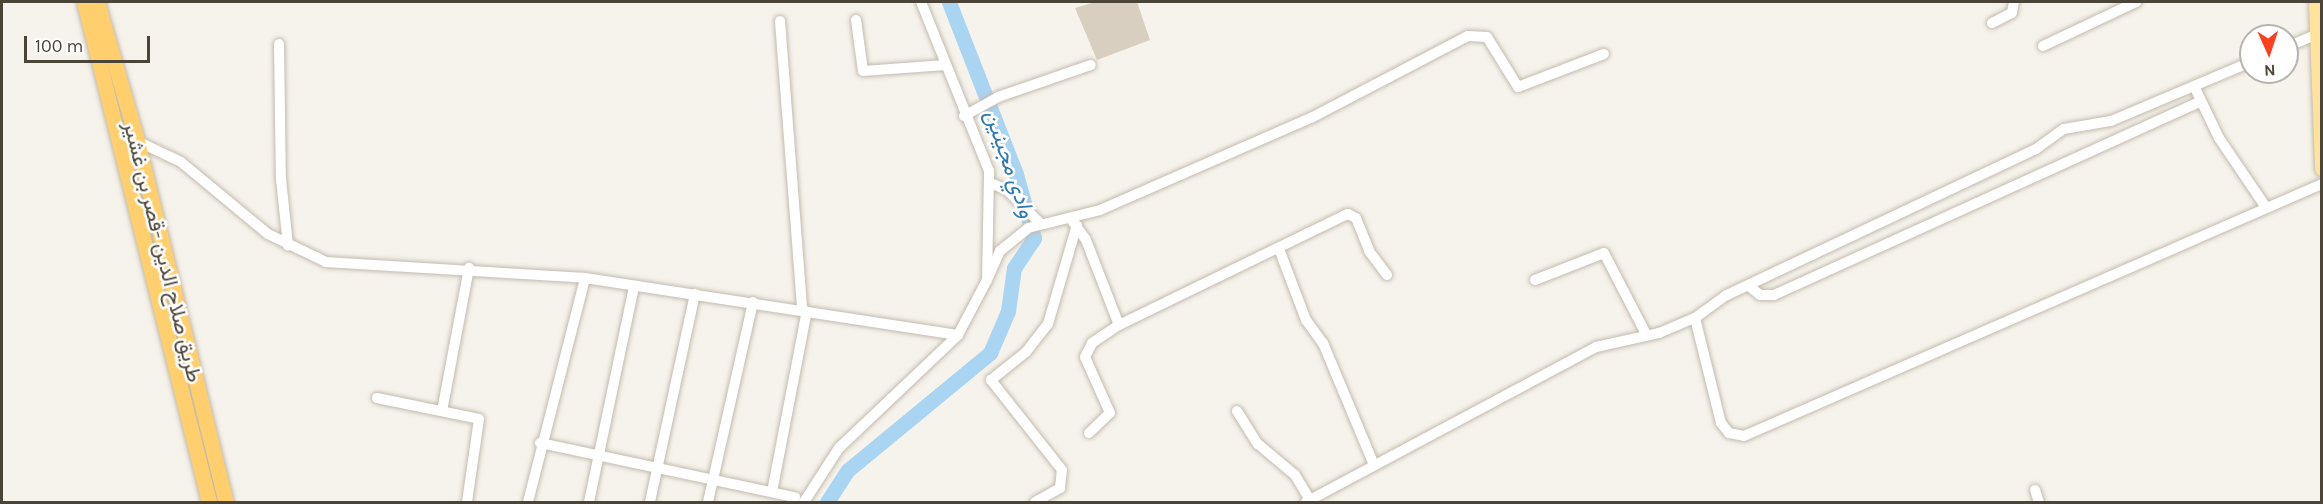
<!DOCTYPE html>
<meta charset="utf-8">
<style>
body{margin:0}
#map{position:relative;width:2323px;height:504px;overflow:hidden;background:#f6f3ec;font-family:Karla,Vazirmatn,sans-serif}
div>[style]{position:absolute}
[style*='--x']{left:calc(var(--x)*1px);top:calc(var(--y)*1px);width:calc(var(--w)*1px);rotate:calc(var(--a)*1deg)}
.river>*{height:15px;margin:-7.5px;padding:0 7.5px;transform-origin:7.5px;border-radius:7.5px;background:#a9d4f2}
.building>*{inset:0;background:#d8cfc1}
.roads{filter:drop-shadow(0 0 2px #c2bbae) drop-shadow(0 0 2px #c2bbae)}
.minor>*{height:10px;margin:-5px;padding:0 5px;transform-origin:5px;border-radius:5px;background:#fff}
.major>*{height:14px;margin:-7px;padding:0 7px;transform-origin:7px;border-radius:7px;background:#ffe39c}
.highway>*{height:15px;margin:-7.5px;padding:0 7.5px;transform-origin:7.5px;border-radius:7.5px;background:#ffcf6e}
span{translate:-50% -50%;white-space:nowrap;text-align:center;line-height:1.15;-webkit-text-stroke:5px #fff;paint-order:stroke}
.street-label{font-size:21px;color:#4b4439}
.water-label{font-size:22px;color:#2e7ab2;font-style:italic}
.frame{position:absolute;inset:0;border:3px solid #4b4439;pointer-events:none}
.north{position:absolute;left:2239px;top:24px;width:60px;height:60px;box-sizing:border-box;background:#fff;border:2px solid #b7b4b0;border-radius:50%;rotate:177deg;font-size:16px;font-weight:700;line-height:24px;text-align:center;color:#4b4439}
.north::after{content:'';display:block;margin:auto;width:21px;height:27px;background:#fc3f1d;clip-path:polygon(50% 0,100% 100%,50% 72%,0 100%)}
.scale{position:absolute;left:24px;top:36px;width:126px;height:27px;box-sizing:border-box;border:3px solid #4b4439;border-top:0;padding-left:8px;font-size:18px;line-height:21px;white-space:nowrap;color:#4b4439;-webkit-text-stroke:4px #fff;paint-order:stroke}
</style>
<div id="map">
<div class="river">
<div style="--x:827;--y:502;--w:38;--a:-57"></div>
<div style="--x:848;--y:470;--w:184;--a:-39.5"></div>
<div style="--x:990;--y:353;--w:46;--a:-66.8"></div>
<div style="--x:1008;--y:311;--w:43;--a:-82.1"></div>
<div style="--x:1014;--y:268;--w:36;--a:-56"></div>
<div style="--x:1034;--y:238;--w:66;--a:-105.7"></div>
<div style="--x:1016;--y:174;--w:185;--a:-111.3"></div>
</div>
<div class="building">
<div style="clip-path:polygon(1095px 2px,1137px 2px,1150px 40px,1097px 60px,1075px 8px)"></div>
</div>
<div class="roads">
<div class="minor">
<div style="--x:856;--y:20;--w:51;--a:82.2"></div>
<div style="--x:863;--y:71;--w:83;--a:-4.1"></div>
<div style="--x:780;--y:21;--w:290;--a:85.6"></div>
<div style="--x:1992;--y:23;--w:22;--a:-27"></div>
<div style="--x:2012;--y:13;--w:11;--a:-80"></div>
<div style="--x:279;--y:44;--w:135;--a:89.2"></div>
<div style="--x:281;--y:179;--w:67;--a:84"></div>
<div style="--x:2043;--y:46;--w:103;--a:-25.3"></div>
<div style="--x:2287;--y:47;--w:34;--a:-23"></div>
<div style="--x:2194;--y:86;--w:58;--a:64.3"></div>
<div style="--x:2219;--y:138;--w:82;--a:55.9"></div>
<div style="--x:964;--y:116;--w:39;--a:-29"></div>
<div style="--x:998;--y:97;--w:98;--a:-19"></div>
<div style="--x:137;--y:141;--w:49;--a:25.5"></div>
<div style="--x:181;--y:162;--w:113;--a:39.6"></div>
<div style="--x:268;--y:234;--w:64;--a:25.8"></div>
<div style="--x:326;--y:262;--w:259;--a:3.5"></div>
<div style="--x:585;--y:278;--w:377;--a:8.7"></div>
<div style="--x:990;--y:183;--w:17;--a:21"></div>
<div style="--x:1006;--y:189;--w:48;--a:45"></div>
<div style="--x:1073;--y:222;--w:22;--a:54"></div>
<div style="--x:1086;--y:240;--w:91;--a:68.8"></div>
<div style="--x:1279;--y:249;--w:76;--a:69.2"></div>
<div style="--x:1306;--y:320;--w:29;--a:54"></div>
<div style="--x:1323;--y:343;--w:132;--a:67.3"></div>
<div style="--x:987;--y:280;--w:32;--a:-66"></div>
<div style="--x:1000;--y:251;--w:36;--a:-39"></div>
<div style="--x:1028;--y:228;--w:74;--a:-14"></div>
<div style="--x:1100;--y:210;--w:230;--a:-23.6"></div>
<div style="--x:1311;--y:118;--w:177;--a:-27.6"></div>
<div style="--x:1468;--y:36;--w:19;--a:3"></div>
<div style="--x:1487;--y:37;--w:59;--a:58.2"></div>
<div style="--x:1518;--y:87;--w:92;--a:-21"></div>
<div style="--x:1535;--y:280;--w:74;--a:-21.4"></div>
<div style="--x:1604;--y:253;--w:93;--a:62.6"></div>
<div style="--x:1749;--y:286;--w:14;--a:39"></div>
<div style="--x:1760;--y:295;--w:14;--a:0"></div>
<div style="--x:1774;--y:295;--w:468;--a:-24.4"></div>
<div style="--x:1695;--y:318;--w:108;--a:76.1"></div>
<div style="--x:1721;--y:423;--w:13;--a:51"></div>
<div style="--x:1729;--y:433;--w:15;--a:11"></div>
<div style="--x:1744;--y:436;--w:631;--a:-23.56"></div>
<div style="--x:377;--y:398;--w:104;--a:11.6"></div>
<div style="--x:479;--y:419;--w:84;--a:98.2"></div>
<div style="--x:442;--y:411;--w:146;--a:-79.3"></div>
<div style="--x:1237;--y:411;--w:39;--a:58"></div>
<div style="--x:1258;--y:444;--w:48;--a:40"></div>
<div style="--x:1295;--y:475;--w:29;--a:59"></div>
<div style="--x:1089;--y:433;--w:29;--a:-44"></div>
<div style="--x:1110;--y:413;--w:61;--a:-114.1"></div>
<div style="--x:1085;--y:357;--w:16;--a:-63"></div>
<div style="--x:1092;--y:343;--w:32;--a:-34"></div>
<div style="--x:1119;--y:325;--w:254;--a:-25.9"></div>
<div style="--x:1348;--y:214;--w:9;--a:27"></div>
<div style="--x:1356;--y:218;--w:35;--a:68"></div>
<div style="--x:1369;--y:251;--w:30;--a:53"></div>
<div style="--x:540;--y:443;--w:261;--a:12"></div>
<div style="--x:2035;--y:490;--w:13;--a:72"></div>
<div style="--x:772;--y:492;--w:184;--a:-79.1"></div>
<div style="--x:528;--y:502;--w:231;--a:-75.7"></div>
<div style="--x:589;--y:502;--w:221;--a:-78.2"></div>
<div style="--x:650;--y:502;--w:213;--a:-77.8"></div>
<div style="--x:708;--y:502;--w:205;--a:-77.3"></div>
<div style="--x:804;--y:502;--w:64;--a:-57.1"></div>
<div style="--x:839;--y:448;--w:164;--a:-43.5"></div>
<div style="--x:958;--y:335;--w:62;--a:-62.2"></div>
<div style="--x:987;--y:280;--w:109;--a:-88.9"></div>
<div style="--x:989;--y:171;--w:182;--a:-111.9"></div>
<div style="--x:1035;--y:502;--w:29;--a:-29"></div>
<div style="--x:1060;--y:488;--w:18;--a:-84"></div>
<div style="--x:1062;--y:470;--w:115;--a:-128.3"></div>
<div style="--x:991;--y:380;--w:45;--a:-38.7"></div>
<div style="--x:1026;--y:352;--w:36;--a:-52"></div>
<div style="--x:1048;--y:324;--w:103;--a:-73.7"></div>
<div style="--x:1306;--y:502;--w:329;--a:-28.1"></div>
<div style="--x:1596;--y:347;--w:65;--a:-12.5"></div>
<div style="--x:1659;--y:333;--w:39;--a:-23"></div>
<div style="--x:1695;--y:318;--w:39;--a:-36"></div>
<div style="--x:1727;--y:295;--w:342;--a:-25.3"></div>
<div style="--x:2036;--y:149;--w:34;--a:-36"></div>
<div style="--x:2064;--y:129;--w:48;--a:-9.7"></div>
<div style="--x:2111;--y:121;--w:152;--a:-22.9"></div>
</div>
<div class="major">
<div style="--x:2316;--y:2;--w:167;--a:87.9"></div>
</div>
<div class="highway">
<div style="--x:84;--y:2;--w:515;--a:75.96"></div>
<div style="--x:97;--y:2;--w:145;--a:73.9"></div>
<div style="--x:137;--y:141;--w:372;--a:76.2"></div>
</div>
</div>
<div class="street-label">
<span style="left:163px;top:252px;rotate:76deg">طريق صلاح الدين -قصر بن غشير</span>
</div>
<div class="water-label">
<span style="left:1009px;top:164px;rotate:71deg">وادي مجينين</span>
</div>
<div class="frame"></div>
<div class="north">N</div>
<div class="scale">100 m</div>
</div>
